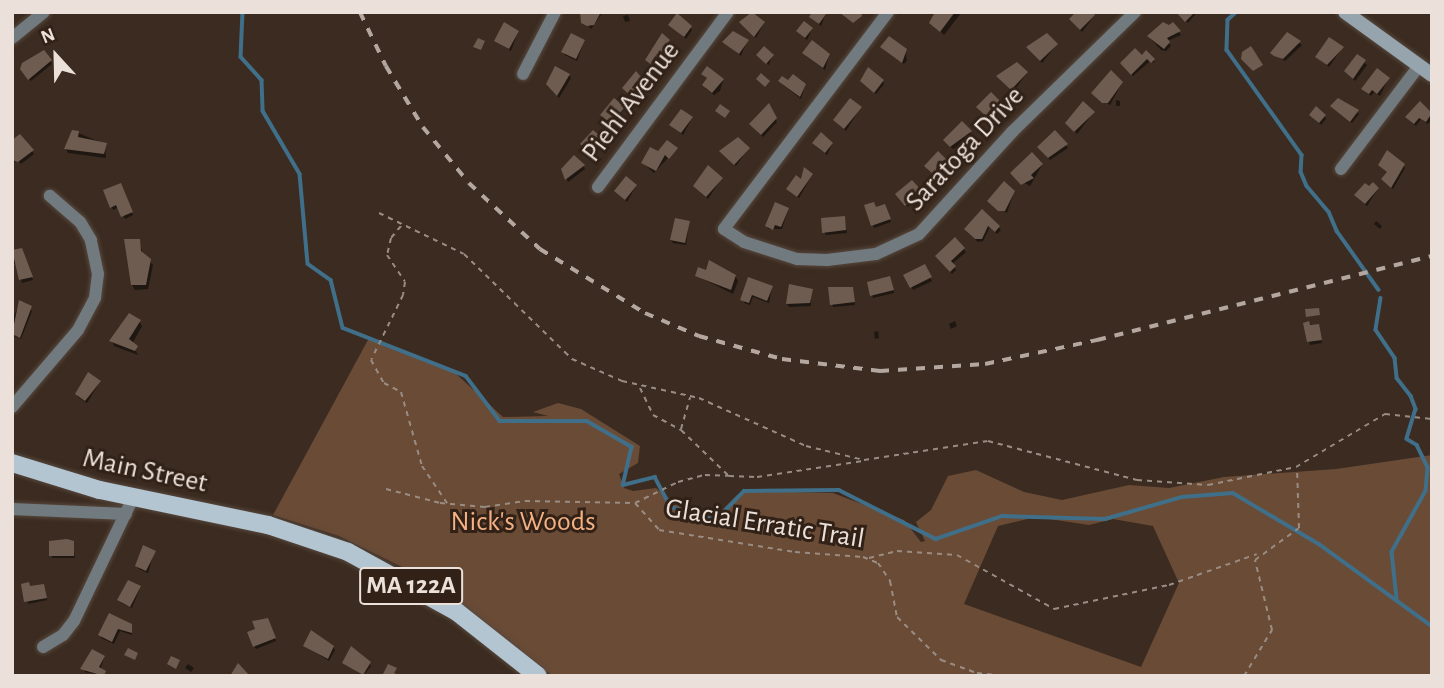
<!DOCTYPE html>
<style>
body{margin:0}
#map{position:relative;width:1444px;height:688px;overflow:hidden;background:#3b2b20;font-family:"Alegreya Sans",sans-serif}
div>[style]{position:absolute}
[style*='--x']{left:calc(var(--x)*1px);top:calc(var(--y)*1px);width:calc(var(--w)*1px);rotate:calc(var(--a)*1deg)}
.green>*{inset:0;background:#6a4b36}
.shadow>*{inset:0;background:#0007}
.stream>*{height:3.5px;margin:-1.75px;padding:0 1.75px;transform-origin:1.75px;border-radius:1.75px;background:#406f8a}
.building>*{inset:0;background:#6f5c50}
.path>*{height:2px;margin-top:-1px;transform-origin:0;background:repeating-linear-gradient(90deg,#998c83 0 5px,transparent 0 10px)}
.roads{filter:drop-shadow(0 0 2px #57483e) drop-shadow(0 0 2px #57483e)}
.minor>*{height:12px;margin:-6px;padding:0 6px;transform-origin:6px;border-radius:6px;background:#717a7f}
.secondary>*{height:14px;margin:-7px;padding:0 7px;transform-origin:7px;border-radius:7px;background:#96a4ad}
.primary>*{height:18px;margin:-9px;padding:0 9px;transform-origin:9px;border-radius:9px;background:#b2c5d1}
.rail>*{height:3.5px;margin-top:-1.75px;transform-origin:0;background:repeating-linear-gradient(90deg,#b4a79f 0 9px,transparent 0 18px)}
span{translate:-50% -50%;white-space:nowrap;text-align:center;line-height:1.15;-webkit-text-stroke:6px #312116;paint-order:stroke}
.shield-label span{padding:2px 5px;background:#312116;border:2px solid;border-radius:5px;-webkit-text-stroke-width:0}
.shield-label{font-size:26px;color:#ece1da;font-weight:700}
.street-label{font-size:28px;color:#ece1da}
.park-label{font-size:28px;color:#f3b184}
.frame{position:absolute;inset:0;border:14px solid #ece1da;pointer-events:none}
.north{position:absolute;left:21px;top:21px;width:70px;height:70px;-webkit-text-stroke:5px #312116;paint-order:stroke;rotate:338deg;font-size:19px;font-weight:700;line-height:28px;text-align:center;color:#ece1da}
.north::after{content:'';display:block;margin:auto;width:24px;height:32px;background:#ece1da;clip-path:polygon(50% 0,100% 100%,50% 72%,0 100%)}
</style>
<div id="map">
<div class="green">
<div style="clip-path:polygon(evenodd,369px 338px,453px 371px,503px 417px,548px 416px,533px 412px,558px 403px,581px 409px,640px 446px,638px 463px,619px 474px,624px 488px,633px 491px,656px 488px,688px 513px,715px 517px,737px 495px,750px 491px,833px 493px,904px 520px,921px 542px,925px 541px,916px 522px,931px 510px,948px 476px,976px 470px,1024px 492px,1062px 500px,1129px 485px,1169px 488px,1224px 477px,1336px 469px,1432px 455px,1432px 676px,553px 676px,408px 570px,339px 536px,273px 515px,369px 338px,1036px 517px,1089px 525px,1113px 519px,1153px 526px,1179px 583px,1141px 667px,964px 604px,998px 526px,1036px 517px)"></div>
</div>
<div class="shadow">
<div style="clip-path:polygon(582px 12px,603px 12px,591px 29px,580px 16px)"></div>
<div style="clip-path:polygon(934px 12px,960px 12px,961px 13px,944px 35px,931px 23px)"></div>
<div style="clip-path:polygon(1177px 12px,1197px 12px,1188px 23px)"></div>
<div style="clip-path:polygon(628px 15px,630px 21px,625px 22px,623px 16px)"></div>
<div style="clip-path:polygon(825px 15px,821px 26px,811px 17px)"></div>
<div style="clip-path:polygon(1094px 16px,1082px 32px,1073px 22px)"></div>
<div style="clip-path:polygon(764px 23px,756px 38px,743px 25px)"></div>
<div style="clip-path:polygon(1173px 24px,1181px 35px,1167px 41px,1171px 46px,1166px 51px,1161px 50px,1151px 39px)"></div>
<div style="clip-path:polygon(670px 25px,690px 27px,692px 30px,686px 39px)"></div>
<div style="clip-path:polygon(812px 29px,807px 40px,800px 34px)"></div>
<div style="clip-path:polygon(518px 32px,511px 51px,496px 41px)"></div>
<div style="clip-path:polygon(1288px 34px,1302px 45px,1285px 61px,1272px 53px)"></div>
<div style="clip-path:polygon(584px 41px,577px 61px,565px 55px,563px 52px)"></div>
<div style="clip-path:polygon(669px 41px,664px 52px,669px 57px,659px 70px,649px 63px)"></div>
<div style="clip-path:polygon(747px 41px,741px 56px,724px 42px)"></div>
<div style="clip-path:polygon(1056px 45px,1042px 63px,1030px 50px)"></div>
<div style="clip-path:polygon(1342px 48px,1329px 67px,1317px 57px)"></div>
<div style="clip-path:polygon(884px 50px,905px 50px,907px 60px,904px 64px)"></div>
<div style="clip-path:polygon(44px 52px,52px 64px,31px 81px,22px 69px)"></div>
<div style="clip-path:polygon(829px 55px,825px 70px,806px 56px)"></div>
<div style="clip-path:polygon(772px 56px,769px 65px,760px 58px)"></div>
<div style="clip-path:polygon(1357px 56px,1367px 65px,1355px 81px,1346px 72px)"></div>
<div style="clip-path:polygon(1141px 58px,1153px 60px,1155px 63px,1150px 61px,1133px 76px,1123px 66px)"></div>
<div style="clip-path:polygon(1027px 73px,1013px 92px,1000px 79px)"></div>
<div style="clip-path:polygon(703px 74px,723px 80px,720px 91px,714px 95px,705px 88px,708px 79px)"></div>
<div style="clip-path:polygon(569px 75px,571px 78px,559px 98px,550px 87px)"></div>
<div style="clip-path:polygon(1388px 79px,1380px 96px,1374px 92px,1371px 96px,1364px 89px)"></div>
<div style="clip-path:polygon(862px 81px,883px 81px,884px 84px,876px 94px)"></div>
<div style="clip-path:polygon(788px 83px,805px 85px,801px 99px,782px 84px)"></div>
<div style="clip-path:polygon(1122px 83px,1110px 105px,1095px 96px)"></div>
<div style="clip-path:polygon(645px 84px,635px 99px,626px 91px)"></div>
<div style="clip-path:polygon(1116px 100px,1120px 101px,1120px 106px,1116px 106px)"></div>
<div style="clip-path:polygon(1344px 101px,1359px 114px,1352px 123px,1332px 107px)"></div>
<div style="clip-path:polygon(1000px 103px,990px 120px,980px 110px)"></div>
<div style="clip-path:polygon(1420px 103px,1432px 112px,1432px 118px,1428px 124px,1421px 119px,1416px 126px,1407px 118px)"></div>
<div style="clip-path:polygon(769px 105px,777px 122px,763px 137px,753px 127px)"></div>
<div style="clip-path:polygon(860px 108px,846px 131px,835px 120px)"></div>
<div style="clip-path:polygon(624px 109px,613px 126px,604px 118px)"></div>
<div style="clip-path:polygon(1093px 113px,1077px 134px,1069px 126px)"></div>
<div style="clip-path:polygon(1311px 115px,1325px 116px,1326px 119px,1321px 125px)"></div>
<div style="clip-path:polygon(692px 118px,683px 135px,671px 125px)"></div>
<div style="clip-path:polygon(962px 124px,972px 135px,953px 149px,947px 143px)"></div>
<div style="clip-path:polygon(1055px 132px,1068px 148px,1050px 160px,1041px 150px)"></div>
<div style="clip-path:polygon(78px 133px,105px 144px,106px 158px,68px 153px,66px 149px)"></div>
<div style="clip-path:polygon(603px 140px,594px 155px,584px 147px)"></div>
<div style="clip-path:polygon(832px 144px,827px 155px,816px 146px)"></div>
<div style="clip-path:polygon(676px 149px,654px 173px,643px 163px,659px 153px)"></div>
<div style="clip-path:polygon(748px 149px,736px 166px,723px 154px)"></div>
<div style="clip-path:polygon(12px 150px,32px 151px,34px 154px,21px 164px,17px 160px,12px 164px)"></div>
<div style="clip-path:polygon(948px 163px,937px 178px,927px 169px)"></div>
<div style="clip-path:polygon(1042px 165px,1030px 186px,1014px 177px)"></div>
<div style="clip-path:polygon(1403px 165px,1405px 168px,1393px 189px,1385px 182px,1388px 173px)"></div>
<div style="clip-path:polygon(583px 166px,585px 169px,568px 182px,563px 170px)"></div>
<div style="clip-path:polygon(812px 175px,799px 198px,790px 192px,802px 182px)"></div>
<div style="clip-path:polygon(721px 179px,708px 199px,695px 187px)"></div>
<div style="clip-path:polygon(120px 185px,133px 215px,125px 219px,119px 207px,113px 210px,105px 191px)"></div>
<div style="clip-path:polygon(636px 186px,627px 202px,616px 191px)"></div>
<div style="clip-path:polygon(1378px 189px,1367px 206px,1358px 198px)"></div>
<div style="clip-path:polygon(920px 192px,908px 207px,899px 197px)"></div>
<div style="clip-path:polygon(1014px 192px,1007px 213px,989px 201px)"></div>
<div style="clip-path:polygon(867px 207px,886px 209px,891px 222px,874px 228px)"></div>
<div style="clip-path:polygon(788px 210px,782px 229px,768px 229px,767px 226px)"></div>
<div style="clip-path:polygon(982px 212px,1001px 230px,997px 234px,990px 227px,983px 241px,978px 242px,967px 232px)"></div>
<div style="clip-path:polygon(844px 218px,847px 233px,826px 235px,824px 232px)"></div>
<div style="clip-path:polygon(1376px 221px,1382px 226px,1380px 229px,1374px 224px)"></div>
<div style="clip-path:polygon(689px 223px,686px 245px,673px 243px,671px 240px)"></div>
<div style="clip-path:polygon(955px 239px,966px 252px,952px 264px,956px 270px,952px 274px,939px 259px)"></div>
<div style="clip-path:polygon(139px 241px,143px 255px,153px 265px,148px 289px,135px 290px,132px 285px)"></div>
<div style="clip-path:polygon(21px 250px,22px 253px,33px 280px,22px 283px,17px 264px,12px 263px,12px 252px)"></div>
<div style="clip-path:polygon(924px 266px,932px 281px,913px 290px,906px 276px)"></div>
<div style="clip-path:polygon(697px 276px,735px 276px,738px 281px,733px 294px)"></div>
<div style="clip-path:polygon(749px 279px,772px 287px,769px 303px,753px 297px,750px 305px,744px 303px)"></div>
<div style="clip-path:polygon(891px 281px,894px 293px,873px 298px,872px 295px)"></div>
<div style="clip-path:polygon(852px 289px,855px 305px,833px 307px,832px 304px)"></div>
<div style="clip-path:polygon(811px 291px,811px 306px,789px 307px,787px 304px)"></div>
<div style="clip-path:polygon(20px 303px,32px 311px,21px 339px,12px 335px,12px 320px)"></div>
<div style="clip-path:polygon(139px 321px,142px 326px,132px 344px,138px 355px,114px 346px,112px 341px)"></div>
<div style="clip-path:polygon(955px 321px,957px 326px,951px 329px,949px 324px)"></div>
<div style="clip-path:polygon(1306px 324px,1318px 325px,1322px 343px,1310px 345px)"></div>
<div style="clip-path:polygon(878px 331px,879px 338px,875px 339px,874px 332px)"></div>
<div style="clip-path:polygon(100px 382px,87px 403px,78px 397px,77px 394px)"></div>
<div style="clip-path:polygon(73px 543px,75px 558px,53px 558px,51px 556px)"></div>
<div style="clip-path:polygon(154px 552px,148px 573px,139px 569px,137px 566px)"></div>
<div style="clip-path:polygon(44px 586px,47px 600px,28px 604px,31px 588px)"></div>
<div style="clip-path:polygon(140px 588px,132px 608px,121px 603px,119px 600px)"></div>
<div style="clip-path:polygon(109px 615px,132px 631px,132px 635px,120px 631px,114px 644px,101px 638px)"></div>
<div style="clip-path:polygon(269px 623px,276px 641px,256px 649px,254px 646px)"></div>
<div style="clip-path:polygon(305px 646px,333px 647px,335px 650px,329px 661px)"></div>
<div style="clip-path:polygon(104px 658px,100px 670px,107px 676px,84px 672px)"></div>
<div style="clip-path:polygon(344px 663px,369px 663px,371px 666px,363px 676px)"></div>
<div style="clip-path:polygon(188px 664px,194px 668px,191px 672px,185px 668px)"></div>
</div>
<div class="stream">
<div style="--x:243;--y:12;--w:45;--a:92.5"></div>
<div style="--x:241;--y:57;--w:31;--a:48"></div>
<div style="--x:262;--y:80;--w:31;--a:88"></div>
<div style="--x:263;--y:111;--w:73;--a:59.6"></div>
<div style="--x:300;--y:174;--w:90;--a:84.9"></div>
<div style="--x:308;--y:264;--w:28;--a:35"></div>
<div style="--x:331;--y:280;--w:49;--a:76"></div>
<div style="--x:343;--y:328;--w:132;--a:21.3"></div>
<div style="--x:466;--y:376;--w:56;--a:52.9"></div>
<div style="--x:500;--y:421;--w:87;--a:0"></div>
<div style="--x:587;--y:421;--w:52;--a:30"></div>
<div style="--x:632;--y:447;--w:39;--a:103"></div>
<div style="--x:623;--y:485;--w:33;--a:-14"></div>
<div style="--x:655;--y:477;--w:34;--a:62"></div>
<div style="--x:671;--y:507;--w:47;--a:16.1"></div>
<div style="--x:716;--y:520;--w:40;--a:-46"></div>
<div style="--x:744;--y:491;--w:95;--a:-0.6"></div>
<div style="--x:839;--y:490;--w:109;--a:26.8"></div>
<div style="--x:936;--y:539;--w:70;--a:-19.2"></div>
<div style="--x:1002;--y:516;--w:103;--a:1.7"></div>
<div style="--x:1105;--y:519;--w:80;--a:-15.9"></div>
<div style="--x:1182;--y:497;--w:51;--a:-4.5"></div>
<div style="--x:1233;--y:493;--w:100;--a:30.7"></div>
<div style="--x:1319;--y:544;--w:140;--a:36"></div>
<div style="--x:1237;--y:12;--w:12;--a:138"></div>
<div style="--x:1228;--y:20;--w:30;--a:92"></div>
<div style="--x:1227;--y:50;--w:129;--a:54.5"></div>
<div style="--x:1302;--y:155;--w:17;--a:93"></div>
<div style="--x:1301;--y:172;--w:15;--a:67"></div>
<div style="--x:1307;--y:186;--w:34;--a:50"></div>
<div style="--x:1329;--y:212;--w:21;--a:67"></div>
<div style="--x:1337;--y:231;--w:72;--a:54.6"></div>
<div style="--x:1381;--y:298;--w:32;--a:99"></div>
<div style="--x:1376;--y:330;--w:34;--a:56"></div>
<div style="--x:1395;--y:358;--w:20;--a:84"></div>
<div style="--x:1397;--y:378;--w:23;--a:52"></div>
<div style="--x:1411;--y:396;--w:14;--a:69"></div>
<div style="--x:1416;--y:409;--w:31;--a:107"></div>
<div style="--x:1407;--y:439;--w:12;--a:31"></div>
<div style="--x:1417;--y:445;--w:25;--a:64"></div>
<div style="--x:1428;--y:468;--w:23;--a:95"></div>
<div style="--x:1426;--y:491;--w:70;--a:119.1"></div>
<div style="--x:1392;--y:552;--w:47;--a:83.9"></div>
</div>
<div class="building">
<div style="clip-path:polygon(580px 12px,601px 12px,594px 25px,587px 26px,581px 23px)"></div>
<div style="clip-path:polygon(752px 12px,765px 22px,754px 37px,739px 22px)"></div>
<div style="clip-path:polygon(812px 12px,823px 12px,826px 14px,819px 24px,809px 17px)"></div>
<div style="clip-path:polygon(839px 12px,861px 12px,862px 16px,853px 23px)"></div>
<div style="clip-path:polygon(935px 12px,955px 12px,940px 32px,929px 23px)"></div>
<div style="clip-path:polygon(1076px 12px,1093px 12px,1095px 15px,1080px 30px,1069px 19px)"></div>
<div style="clip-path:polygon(1176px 12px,1195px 12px,1185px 22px)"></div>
<div style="clip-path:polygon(677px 13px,692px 26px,684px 37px,668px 25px)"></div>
<div style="clip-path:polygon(804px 21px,813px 28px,805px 38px,796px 31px)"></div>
<div style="clip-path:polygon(504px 22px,519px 31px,509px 49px,494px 41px)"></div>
<div style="clip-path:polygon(1163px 22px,1169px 25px,1173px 22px,1181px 31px,1167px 38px,1170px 42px,1164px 49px,1147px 36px)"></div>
<div style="clip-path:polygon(733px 31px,749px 40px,739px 54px,722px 42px)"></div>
<div style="clip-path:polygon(1287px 32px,1301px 41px,1283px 59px,1274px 56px,1270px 53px)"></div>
<div style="clip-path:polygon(571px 33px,585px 40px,576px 59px,561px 52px)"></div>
<div style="clip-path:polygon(662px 33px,670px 40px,663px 49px,668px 53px,656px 68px,645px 60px)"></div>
<div style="clip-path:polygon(1047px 33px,1058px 44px,1040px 61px,1026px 47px)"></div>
<div style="clip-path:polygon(889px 36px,907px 49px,902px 63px,880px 47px)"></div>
<div style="clip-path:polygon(1329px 37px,1344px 47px,1327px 65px,1315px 57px)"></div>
<div style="clip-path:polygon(478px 38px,485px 41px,481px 50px,473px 47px)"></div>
<div style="clip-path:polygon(812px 40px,830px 54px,823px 68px,802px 53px)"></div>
<div style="clip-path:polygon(764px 46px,774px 55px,766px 64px,756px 55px)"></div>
<div style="clip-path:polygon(1251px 46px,1263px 65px,1253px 71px,1241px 59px,1242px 52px)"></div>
<div style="clip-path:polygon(1135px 48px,1142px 55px,1146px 50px,1155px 59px,1151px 63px,1147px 59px,1131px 75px,1120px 63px)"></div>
<div style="clip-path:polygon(44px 50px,52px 60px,28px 80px,20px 69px,22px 63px)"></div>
<div style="clip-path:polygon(1357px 54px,1366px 60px,1353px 79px,1344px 71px)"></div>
<div style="clip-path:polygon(1017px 62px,1028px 72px,1011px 90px,996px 76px)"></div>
<div style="clip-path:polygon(555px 66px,570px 74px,557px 96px,546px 84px)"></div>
<div style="clip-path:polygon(707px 66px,724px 79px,712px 93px,702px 85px,707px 78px,701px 74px)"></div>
<div style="clip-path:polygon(868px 67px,884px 80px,874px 93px,860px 81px)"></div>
<div style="clip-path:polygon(1377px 68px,1390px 78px,1377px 94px,1372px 90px,1369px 94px,1361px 89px)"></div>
<div style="clip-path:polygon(1111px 70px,1123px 82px,1108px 103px,1102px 103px,1091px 93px)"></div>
<div style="clip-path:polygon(636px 71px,646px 83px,633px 98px,622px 88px)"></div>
<div style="clip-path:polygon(761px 73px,770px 81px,765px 87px,756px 79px)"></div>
<div style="clip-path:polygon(793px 74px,806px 84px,800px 97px,778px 81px,782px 76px,788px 80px)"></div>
<div style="clip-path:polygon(991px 92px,1001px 102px,988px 118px,976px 107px)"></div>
<div style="clip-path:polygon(614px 98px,625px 107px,611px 124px,600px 115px)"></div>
<div style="clip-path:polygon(850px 98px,862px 107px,844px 129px,833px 120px)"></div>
<div style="clip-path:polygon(1338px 98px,1359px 110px,1350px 122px,1330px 106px)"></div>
<div style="clip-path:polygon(1083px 101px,1095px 112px,1074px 132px,1065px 123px)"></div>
<div style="clip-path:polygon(1420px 101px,1432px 113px,1426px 122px,1419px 118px,1414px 124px,1405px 117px)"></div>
<div style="clip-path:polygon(769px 103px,777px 118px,761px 135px,749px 124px)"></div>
<div style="clip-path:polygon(720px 104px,730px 111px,725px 118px,715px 111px)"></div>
<div style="clip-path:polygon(1316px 106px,1326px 115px,1319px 123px,1309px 115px)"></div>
<div style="clip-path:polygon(681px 109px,693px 117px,681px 133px,669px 125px)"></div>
<div style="clip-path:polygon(962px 121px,972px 131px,950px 147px,943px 140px)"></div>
<div style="clip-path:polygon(72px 130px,79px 131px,78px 137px,107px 143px,104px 154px,64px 149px)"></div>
<div style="clip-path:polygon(593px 130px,604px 139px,592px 154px,580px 144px)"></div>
<div style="clip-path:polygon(1055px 130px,1068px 144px,1048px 158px,1037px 147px)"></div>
<div style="clip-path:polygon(821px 132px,833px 143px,825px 153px,812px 143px)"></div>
<div style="clip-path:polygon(20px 134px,34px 150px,18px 162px,12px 160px,12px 140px)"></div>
<div style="clip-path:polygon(738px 137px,750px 148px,734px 165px,719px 151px)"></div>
<div style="clip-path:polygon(667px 140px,678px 148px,669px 159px,665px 155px,656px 171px,641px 163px,650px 147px,658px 151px)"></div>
<div style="clip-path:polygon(1387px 150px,1405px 164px,1391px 188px,1381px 179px,1387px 172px,1378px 165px)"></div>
<div style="clip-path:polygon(938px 151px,949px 162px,935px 176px,924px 166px)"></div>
<div style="clip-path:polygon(1032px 152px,1043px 164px,1031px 175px,1034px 178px,1021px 185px,1010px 173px)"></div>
<div style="clip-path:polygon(574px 155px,585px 165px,565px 180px,561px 169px)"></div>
<div style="clip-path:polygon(708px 165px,723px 178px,706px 197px,693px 186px)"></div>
<div style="clip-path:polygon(804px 167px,813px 174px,797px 197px,786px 189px,796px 175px,801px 179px)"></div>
<div style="clip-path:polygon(626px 176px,637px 185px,625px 200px,614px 191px)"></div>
<div style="clip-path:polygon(912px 180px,922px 191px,905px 206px,895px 194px)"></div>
<div style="clip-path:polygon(1004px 181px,1015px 191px,1005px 211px,998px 211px,987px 201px)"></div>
<div style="clip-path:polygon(1373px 182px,1379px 188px,1365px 204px,1354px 195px,1365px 183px,1369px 186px)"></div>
<div style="clip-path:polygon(121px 183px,133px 212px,121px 217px,116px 205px,110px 208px,103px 190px)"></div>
<div style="clip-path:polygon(775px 202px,789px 208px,781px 227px,775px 225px,773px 230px,765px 226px)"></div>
<div style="clip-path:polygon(874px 202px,876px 207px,885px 204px,891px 219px,871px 226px,864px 205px)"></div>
<div style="clip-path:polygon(982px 209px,1000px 226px,995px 232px,988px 226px,982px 239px,975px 239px,964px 229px)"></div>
<div style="clip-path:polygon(845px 216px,846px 230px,822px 233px,821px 218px)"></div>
<div style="clip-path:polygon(675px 218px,690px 221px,685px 243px,670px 240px)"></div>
<div style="clip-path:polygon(955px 237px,965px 248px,951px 261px,956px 266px,950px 272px,935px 256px)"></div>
<div style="clip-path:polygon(124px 239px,140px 239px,141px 251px,151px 259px,146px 285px,131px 285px)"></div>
<div style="clip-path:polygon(22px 248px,33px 277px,19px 280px,12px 250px)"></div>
<div style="clip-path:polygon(709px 260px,736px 275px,731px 290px,695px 276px,698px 267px,706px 270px)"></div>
<div style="clip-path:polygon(925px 264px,932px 277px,910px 288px,903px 275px)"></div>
<div style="clip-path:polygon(890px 276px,894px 290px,870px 296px,867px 282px)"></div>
<div style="clip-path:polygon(748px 277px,773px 286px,767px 301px,752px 295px,749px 303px,740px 300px)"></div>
<div style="clip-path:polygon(789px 284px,813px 289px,810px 303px,786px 304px)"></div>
<div style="clip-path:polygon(828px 287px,853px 287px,855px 302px,830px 305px)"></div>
<div style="clip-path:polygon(19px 300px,32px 306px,20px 338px,12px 334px)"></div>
<div style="clip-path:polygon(1319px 308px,1320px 315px,1306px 317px,1305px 309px)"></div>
<div style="clip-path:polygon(129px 313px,141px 320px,129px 339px,138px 346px,135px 351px,109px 341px)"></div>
<div style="clip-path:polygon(1309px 321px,1310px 325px,1319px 324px,1322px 340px,1307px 342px,1303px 323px)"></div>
<div style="clip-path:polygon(88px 372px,101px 381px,85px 401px,75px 394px)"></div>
<div style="clip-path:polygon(67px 539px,74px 541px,74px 556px,49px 556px,49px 541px)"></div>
<div style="clip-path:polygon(143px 545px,156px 551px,146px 571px,135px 566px)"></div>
<div style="clip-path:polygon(128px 580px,141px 586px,130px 607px,117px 600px)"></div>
<div style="clip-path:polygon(29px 582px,30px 586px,44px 584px,47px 598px,24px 602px,21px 584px)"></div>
<div style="clip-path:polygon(109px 613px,132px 624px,132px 633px,118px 629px,112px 642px,98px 635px)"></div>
<div style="clip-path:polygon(268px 618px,276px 638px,253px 647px,247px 632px,255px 629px,252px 621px)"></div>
<div style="clip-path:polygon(311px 630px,334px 646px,328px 659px,303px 646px)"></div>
<div style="clip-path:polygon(351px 646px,371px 662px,363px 675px,342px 663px)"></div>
<div style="clip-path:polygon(128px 648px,138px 653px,135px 660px,124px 655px)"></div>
<div style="clip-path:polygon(92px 649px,105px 656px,99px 667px,106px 671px,104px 676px,80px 669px)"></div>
<div style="clip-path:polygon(171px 656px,180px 660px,176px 669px,167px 664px)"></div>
<div style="clip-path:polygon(238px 663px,250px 676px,230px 676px)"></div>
<div style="clip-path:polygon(388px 664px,397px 668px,394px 673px,401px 676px,382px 676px)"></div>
</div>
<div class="path">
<div style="--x:379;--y:213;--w:94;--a:25.8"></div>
<div style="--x:464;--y:254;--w:151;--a:44.2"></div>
<div style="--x:572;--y:359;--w:55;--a:23.7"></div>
<div style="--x:622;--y:381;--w:79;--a:12.4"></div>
<div style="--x:699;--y:398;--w:117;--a:24.2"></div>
<div style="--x:806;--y:446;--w:60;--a:13.6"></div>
<div style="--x:864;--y:460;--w:125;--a:-8.7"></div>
<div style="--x:988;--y:441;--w:154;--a:14.7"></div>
<div style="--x:1137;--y:480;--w:71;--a:4"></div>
<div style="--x:1208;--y:485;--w:90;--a:-11.6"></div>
<div style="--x:1296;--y:467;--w:104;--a:-30.8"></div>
<div style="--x:1385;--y:414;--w:47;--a:6.1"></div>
<div style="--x:401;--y:226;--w:16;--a:130"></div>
<div style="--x:391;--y:238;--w:17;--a:103"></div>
<div style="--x:387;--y:255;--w:32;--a:56"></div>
<div style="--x:405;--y:282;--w:13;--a:99"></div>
<div style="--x:403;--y:295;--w:72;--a:116.2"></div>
<div style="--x:371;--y:360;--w:26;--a:61"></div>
<div style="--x:384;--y:383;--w:19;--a:28"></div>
<div style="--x:401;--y:392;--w:77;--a:74.2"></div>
<div style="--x:422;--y:466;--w:45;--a:56"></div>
<div style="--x:640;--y:388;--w:30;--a:64"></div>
<div style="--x:653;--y:415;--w:32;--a:28"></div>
<div style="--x:681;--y:430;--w:66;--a:43.8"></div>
<div style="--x:729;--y:476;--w:28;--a:2"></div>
<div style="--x:757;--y:477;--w:107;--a:-8.6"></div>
<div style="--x:681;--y:429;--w:33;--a:-74"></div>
<div style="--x:386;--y:489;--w:56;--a:14.5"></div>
<div style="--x:440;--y:503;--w:45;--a:5.1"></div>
<div style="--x:485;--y:507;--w:40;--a:-8.5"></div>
<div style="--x:525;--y:501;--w:110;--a:1"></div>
<div style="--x:635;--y:503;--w:48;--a:-26"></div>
<div style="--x:678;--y:482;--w:28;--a:-15"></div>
<div style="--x:705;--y:475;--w:24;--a:2"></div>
<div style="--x:635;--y:503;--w:36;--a:48"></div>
<div style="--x:659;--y:530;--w:138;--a:9.2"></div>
<div style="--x:795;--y:552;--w:68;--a:4.2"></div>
<div style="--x:863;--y:557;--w:16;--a:22"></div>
<div style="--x:878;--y:563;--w:22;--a:56"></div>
<div style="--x:890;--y:581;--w:37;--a:79"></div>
<div style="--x:897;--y:617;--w:62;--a:44.3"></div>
<div style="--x:941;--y:660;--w:38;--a:20"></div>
<div style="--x:977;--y:673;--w:29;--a:6"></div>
<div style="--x:869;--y:558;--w:29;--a:-14"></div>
<div style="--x:897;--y:551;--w:60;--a:3.8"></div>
<div style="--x:957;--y:555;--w:111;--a:29.1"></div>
<div style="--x:1054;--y:609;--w:117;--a:-11.8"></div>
<div style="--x:1169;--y:585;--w:93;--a:-19.4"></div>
<div style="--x:1244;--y:676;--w:54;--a:-58.7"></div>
<div style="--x:1272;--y:630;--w:72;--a:-103.7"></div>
<div style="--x:1255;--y:560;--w:54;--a:-36"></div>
<div style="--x:1299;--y:528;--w:59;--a:-91.9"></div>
</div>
<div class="roads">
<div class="minor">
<div style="--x:888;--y:12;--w:272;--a:127.1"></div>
<div style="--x:724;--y:229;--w:24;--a:33"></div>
<div style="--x:744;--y:242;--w:56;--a:17.8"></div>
<div style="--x:797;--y:259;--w:30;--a:2"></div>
<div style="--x:827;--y:260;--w:49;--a:-7"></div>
<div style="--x:876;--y:254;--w:47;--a:-24.9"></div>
<div style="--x:919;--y:234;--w:138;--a:-47.6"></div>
<div style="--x:1012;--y:132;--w:172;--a:-44.3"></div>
<div style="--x:12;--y:38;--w:41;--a:-39.1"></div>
<div style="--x:523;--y:74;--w:70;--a:-62.7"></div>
<div style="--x:1341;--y:169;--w:129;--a:-52.9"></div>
<div style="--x:598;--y:187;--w:218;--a:-53.4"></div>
<div style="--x:12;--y:407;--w:101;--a:-49.4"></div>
<div style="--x:78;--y:330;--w:36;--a:-62"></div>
<div style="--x:95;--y:298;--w:24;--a:-83"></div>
<div style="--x:98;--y:274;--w:35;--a:-102"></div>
<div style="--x:91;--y:240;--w:21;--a:-121"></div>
<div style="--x:80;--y:222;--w:40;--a:-139"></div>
<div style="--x:12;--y:509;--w:114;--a:2.5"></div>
<div style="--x:43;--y:647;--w:23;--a:-31"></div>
<div style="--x:63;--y:635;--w:18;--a:-52"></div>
<div style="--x:74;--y:621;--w:139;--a:-64.4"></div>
</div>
<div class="secondary">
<div style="--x:1345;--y:12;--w:107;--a:35.9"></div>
</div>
<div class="primary">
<div style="--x:12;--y:463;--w:92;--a:17.1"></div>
<div style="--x:100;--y:490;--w:172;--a:11.8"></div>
<div style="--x:268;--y:525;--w:84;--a:18.6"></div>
<div style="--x:348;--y:552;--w:124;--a:28.8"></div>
<div style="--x:457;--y:612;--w:103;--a:38.3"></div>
</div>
</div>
<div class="rail">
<div style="--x:360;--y:12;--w:60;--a:64.3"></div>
<div style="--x:386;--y:66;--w:71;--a:58.8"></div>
<div style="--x:423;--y:127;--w:72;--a:50.6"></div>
<div style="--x:469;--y:183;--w:97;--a:42.9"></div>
<div style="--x:540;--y:249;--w:123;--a:31.4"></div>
<div style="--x:645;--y:313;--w:59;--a:23.1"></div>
<div style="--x:699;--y:336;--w:86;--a:15.5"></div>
<div style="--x:782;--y:359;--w:99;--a:7"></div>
<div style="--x:880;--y:371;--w:105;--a:-3.8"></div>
<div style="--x:985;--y:364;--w:115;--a:-12.1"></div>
<div style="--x:1097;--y:340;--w:345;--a:-14.1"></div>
</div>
<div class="shield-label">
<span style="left:411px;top:586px">MA 122A</span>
</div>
<div class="street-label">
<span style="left:631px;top:102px;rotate:-53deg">Piehl Avenue</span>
<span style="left:965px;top:149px;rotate:-47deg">Saratoga Drive</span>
<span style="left:145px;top:471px;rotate:12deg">Main Street</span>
<span style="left:765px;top:524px;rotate:9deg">Glacial Erratic Trail</span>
</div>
<div class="park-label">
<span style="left:523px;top:522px">Nick's Woods</span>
</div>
<div class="frame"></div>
<div class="north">N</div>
</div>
